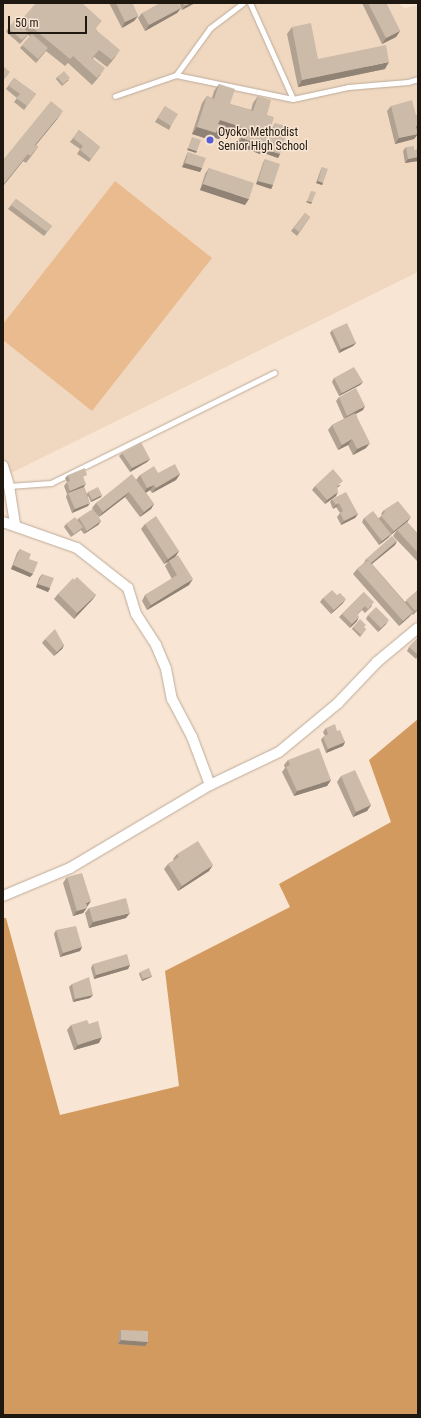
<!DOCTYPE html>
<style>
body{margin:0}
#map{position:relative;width:421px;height:1418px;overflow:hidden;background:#f8e5d3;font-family:"Roboto Condensed",sans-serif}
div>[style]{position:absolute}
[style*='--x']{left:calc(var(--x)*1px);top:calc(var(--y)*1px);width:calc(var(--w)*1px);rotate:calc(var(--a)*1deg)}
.built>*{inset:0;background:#f0d8c0}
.green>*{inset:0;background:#e9bb8e}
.forest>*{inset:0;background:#d29a5e}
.roads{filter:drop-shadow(0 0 1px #bdab9a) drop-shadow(0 0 1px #bdab9a)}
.service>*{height:5px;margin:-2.5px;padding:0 2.5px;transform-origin:2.5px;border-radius:2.5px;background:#fff}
.minor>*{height:10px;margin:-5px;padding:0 5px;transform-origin:5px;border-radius:5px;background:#fff}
.wall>*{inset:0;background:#b0a191}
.shaded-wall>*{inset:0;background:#908376}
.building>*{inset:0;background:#cdbba9}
.dots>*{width:11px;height:11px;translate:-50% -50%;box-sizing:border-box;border:2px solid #f8e5d3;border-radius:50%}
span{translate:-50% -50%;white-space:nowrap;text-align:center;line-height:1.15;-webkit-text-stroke:3px #f8e5d3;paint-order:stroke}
.poi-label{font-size:12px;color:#1e1811}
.left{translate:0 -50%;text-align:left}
.frame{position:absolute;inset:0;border:4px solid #1e1811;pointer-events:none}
.scale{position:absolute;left:8px;top:16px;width:79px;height:18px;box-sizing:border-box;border:2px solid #1e1811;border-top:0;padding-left:5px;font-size:12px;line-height:14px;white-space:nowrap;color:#1e1811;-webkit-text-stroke:3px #f8e5d3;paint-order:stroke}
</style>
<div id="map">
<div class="built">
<div style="clip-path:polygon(3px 3px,398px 3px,405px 8px,418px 5px,418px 272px,3px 477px)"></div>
</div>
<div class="green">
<div style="clip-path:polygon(115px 181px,212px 258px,92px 411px,3px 340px,3px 324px)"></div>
</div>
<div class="forest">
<div style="clip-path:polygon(418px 719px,418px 1415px,3px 1415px,3px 918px,6px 918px,60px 1115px,179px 1086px,165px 971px,290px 907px,279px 884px,391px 822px,369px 760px)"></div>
</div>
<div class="roads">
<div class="service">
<div style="--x:250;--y:3;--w:105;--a:65.9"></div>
<div style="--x:176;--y:75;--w:119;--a:11.6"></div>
<div style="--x:293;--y:99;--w:56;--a:-12.3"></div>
<div style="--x:348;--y:87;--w:60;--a:-4.8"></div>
<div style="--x:408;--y:82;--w:10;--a:-17"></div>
<div style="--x:115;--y:96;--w:65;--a:-19"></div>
<div style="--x:176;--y:75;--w:58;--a:-54.1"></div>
<div style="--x:210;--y:28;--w:41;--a:-37.1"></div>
<div style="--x:9;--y:486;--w:42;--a:-4.1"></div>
<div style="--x:51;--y:483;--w:249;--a:-26.3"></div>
</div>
<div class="minor">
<div style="--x:3;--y:466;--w:21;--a:73"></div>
<div style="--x:9;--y:486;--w:38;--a:81"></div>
<div style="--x:3;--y:522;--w:78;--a:19.4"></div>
<div style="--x:77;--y:548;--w:65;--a:38.1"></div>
<div style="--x:128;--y:588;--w:27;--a:73"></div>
<div style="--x:136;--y:614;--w:37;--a:57"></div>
<div style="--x:156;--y:645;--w:26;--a:67"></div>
<div style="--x:166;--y:669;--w:31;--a:79"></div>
<div style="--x:172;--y:699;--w:43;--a:62.2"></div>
<div style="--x:192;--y:737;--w:51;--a:69.4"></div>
<div style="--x:3;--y:896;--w:73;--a:-22.7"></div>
<div style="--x:70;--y:868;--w:163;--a:-30.7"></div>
<div style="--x:210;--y:785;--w:76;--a:-25.6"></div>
<div style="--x:279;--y:752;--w:77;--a:-39.7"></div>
<div style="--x:338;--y:703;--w:57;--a:-46.4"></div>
<div style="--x:377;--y:662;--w:53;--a:-39.7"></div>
</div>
</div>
<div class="wall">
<div style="clip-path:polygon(109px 3px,132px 3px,138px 16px,134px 21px,122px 28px)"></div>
<div style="clip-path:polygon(179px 3px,195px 3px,182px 10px)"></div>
<div style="clip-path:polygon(362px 3px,386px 3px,400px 31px,396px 37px,382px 44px)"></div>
<div style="clip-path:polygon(181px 8px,177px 13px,145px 31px,138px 18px,142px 13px)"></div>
<div style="clip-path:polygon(22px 19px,96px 29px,115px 57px,107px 67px,94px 57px,93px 58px,100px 75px,92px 85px,68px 63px,65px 66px,46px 51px,36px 63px,20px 48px,30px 36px,28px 35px,20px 44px,6px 32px,8px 28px,19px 24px)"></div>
<div style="clip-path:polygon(292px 27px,318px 59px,385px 69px,298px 87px,287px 34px)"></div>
<div style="clip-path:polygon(57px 77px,69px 80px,62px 86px,56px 79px)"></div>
<div style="clip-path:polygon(14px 78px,36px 94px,24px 110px,14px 102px,17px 98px,6px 89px)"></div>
<div style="clip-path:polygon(219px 84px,230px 104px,251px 110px,253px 103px,258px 96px,267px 115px,260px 154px,237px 145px,239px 139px,241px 136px,225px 130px,219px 139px,212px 137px,211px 140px,192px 134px,202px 103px,207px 96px,212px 98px,214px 91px)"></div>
<div style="clip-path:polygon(165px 106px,171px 126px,169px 130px,155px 122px)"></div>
<div style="clip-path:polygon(391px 106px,416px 115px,418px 130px,417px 130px,418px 134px,414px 139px,395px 144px,387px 111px)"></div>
<div style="clip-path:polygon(58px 118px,36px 145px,38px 147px,33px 154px,26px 163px,23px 161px,3px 186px,3px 160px)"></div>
<div style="clip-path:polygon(275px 123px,280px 154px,278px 158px,264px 153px,273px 127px)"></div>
<div style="clip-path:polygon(79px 130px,100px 147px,89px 162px,77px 154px,80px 149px,70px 142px)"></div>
<div style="clip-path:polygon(406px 147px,414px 150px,418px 161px,405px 163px,403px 151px)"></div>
<div style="clip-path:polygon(188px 152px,202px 168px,200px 172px,182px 167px,186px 156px)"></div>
<div style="clip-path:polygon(265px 159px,273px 185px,271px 189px,256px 184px,263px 163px)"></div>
<div style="clip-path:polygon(322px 167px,323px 183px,322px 185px,316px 183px,321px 169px)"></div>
<div style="clip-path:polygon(209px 168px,245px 205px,200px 190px,205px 174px)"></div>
<div style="clip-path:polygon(16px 199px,52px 226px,44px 236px,8px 209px)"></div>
<div style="clip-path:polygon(305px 213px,310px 217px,297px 236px,291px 231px)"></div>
<div style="clip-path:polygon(332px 330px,356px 343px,353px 346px,339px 353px,330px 333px)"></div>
<div style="clip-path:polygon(334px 378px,363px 382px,360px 385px,339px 396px,332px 382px)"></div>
<div style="clip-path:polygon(339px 397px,363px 410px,356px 414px,366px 448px,353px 455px,348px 445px,338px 450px,328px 430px,332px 425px,344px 419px,336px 401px)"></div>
<div style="clip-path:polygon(122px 453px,150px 459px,147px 462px,130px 472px,119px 456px)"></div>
<div style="clip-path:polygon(158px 473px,180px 474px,176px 480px,152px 493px,150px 490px,146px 493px,154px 504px,151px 509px,140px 517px,125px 497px,99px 517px,94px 511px,101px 521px,98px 525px,84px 534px,81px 530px,71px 537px,64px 527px,66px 524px,77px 520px,79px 518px,93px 509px,92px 508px,96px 503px,136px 480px,140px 475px)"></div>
<div style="clip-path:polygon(68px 475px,85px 479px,84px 479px,84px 487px,87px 494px,88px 492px,101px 497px,91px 502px,88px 496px,88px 506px,72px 513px,66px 497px,67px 494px,64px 486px,67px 482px,65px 478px)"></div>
<div style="clip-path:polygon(341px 485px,337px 488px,336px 496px,325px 504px,312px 490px,315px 486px)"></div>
<div style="clip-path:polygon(332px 499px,358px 514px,355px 518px,341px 525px,337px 517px,340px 513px,336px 507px,333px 509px,330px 502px)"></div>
<div style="clip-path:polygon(384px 510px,408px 521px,407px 522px,418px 534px,418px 562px,393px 536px,397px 530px,402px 525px,391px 535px,388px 538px,379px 545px,362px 522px,364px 518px,379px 518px,382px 515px,381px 514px)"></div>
<div style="clip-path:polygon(145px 524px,179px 551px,176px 556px,189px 585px,147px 610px,142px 601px,145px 595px,172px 579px,165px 566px,168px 562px,164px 564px,141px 529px)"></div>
<div style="clip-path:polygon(397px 541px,395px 545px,372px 564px,405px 602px,418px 590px,418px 610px,413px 615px,412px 614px,409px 617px,399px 626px,353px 574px,357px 569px,364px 563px,366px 559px)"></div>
<div style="clip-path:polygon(20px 549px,29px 559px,33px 574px,30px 577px,11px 569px,17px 553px)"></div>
<div style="clip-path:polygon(42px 574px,50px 588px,48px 592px,36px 587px,39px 578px)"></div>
<div style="clip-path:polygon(74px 580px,96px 595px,92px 600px,74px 619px,54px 599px,58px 594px)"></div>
<div style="clip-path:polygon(364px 592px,372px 606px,365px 613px,362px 610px,357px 615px,357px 621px,350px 628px,339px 617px)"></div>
<div style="clip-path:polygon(323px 598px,343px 603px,331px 614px,320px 602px)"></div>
<div style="clip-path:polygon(368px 615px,386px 624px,378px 632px,366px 619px)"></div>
<div style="clip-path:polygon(353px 627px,366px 629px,360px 637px,352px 629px)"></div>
<div style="clip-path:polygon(418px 638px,418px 656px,416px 659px,407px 651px,409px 647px)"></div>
<div style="clip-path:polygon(45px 639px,64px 645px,62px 649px,54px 656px,42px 643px)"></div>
<div style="clip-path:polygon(326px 728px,337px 731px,345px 742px,343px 746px,326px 753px,321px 740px,323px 737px,325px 736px,323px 732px)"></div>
<div style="clip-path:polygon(288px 760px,331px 780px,327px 786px,294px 796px,282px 772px,285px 768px,284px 765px)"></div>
<div style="clip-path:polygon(341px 776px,371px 805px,367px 811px,353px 817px,337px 782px)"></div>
<div style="clip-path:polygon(177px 854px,209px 871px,178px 891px,164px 869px,168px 864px,174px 860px,173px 859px)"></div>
<div style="clip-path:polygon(67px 877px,87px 907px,83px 913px,73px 916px,63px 883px)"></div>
<div style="clip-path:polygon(89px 908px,126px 918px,89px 928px,85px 913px)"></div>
<div style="clip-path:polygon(56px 930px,82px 947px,80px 951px,60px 957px,54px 934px)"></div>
<div style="clip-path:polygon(93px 964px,130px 965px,128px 969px,94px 979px,91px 968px)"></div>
<div style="clip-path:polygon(140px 972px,152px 976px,151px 977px,142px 981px,139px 974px)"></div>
<div style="clip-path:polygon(72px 984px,93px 995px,90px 998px,73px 1002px,69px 987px)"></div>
<div style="clip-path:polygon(89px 1024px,99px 1043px,74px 1050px,67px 1030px,71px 1025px)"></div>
<div style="clip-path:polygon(121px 1330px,148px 1342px,145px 1346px,118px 1344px,119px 1333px)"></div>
</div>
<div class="shaded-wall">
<div style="clip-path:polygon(191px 3px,195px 3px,182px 10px,185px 6px)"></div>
<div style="clip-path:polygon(181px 8px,177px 13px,145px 31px,149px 25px)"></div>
<div style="clip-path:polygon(138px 16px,134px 21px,122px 28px,125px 22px)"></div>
<div style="clip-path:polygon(400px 31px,396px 37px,382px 44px,386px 38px)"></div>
<div style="clip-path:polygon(120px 50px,115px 57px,107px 67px,112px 60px)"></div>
<div style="clip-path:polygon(389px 62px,385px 69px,298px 87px,302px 80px)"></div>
<div style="clip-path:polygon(105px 68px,100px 75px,92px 85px,97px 78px)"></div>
<div style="clip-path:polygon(63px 111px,58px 118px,30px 152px,35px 145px)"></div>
<div style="clip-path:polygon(220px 120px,251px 130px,246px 137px,244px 132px,241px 136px,215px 127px)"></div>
<div style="clip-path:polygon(416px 126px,418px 126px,418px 130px,412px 132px)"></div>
<div style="clip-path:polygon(197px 127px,217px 130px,224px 132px,219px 139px,212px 137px,211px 140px,192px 134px)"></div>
<div style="clip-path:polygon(418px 134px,414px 139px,395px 144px,399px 138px)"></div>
<div style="clip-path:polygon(242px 138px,265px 147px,260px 154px,237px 145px)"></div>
<div style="clip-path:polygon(188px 148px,197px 151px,196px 153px,187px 150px)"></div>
<div style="clip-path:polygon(267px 150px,280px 154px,278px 158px,264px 153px)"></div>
<div style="clip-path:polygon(28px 154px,23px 161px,3px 186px,3px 185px)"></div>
<div style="clip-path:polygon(418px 157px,418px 161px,405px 163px,408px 159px)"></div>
<div style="clip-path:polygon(185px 163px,202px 168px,200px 172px,182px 167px)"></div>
<div style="clip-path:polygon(258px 181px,273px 185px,271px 189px,256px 184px)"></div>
<div style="clip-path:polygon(318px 181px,323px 183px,322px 185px,316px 183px)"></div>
<div style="clip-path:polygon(203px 184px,249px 199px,245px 205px,200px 190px)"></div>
<div style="clip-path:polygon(307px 201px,312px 202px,311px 204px,306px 202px)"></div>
<div style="clip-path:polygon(356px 343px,353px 346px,339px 353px,341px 349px)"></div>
<div style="clip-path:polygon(363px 382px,360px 385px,339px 396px,342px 393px)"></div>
<div style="clip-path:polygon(365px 406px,363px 410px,344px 420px,347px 416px)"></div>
<div style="clip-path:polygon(352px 439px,348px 445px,338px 450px,342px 445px)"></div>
<div style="clip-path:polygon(370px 443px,366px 448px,353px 455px,357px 449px)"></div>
<div style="clip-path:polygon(150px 459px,147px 462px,130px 472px,132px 468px)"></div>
<div style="clip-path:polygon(180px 474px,176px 480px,152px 493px,156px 488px)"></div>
<div style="clip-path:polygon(86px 484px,83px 488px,68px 493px,70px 491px)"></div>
<div style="clip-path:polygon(154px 485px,150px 490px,143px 494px,147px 488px)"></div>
<div style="clip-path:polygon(129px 492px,125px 497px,99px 517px,103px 512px)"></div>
<div style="clip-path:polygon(338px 492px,336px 496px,325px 504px,327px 500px)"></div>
<div style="clip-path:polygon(102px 495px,101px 497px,91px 502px,92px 500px)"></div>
<div style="clip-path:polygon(90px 503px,88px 506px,72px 513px,75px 509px)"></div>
<div style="clip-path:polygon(339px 503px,336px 507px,333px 509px,336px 505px)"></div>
<div style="clip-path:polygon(154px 504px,151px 509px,140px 517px,144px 512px)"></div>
<div style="clip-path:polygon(358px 514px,355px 518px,341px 525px,344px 521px)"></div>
<div style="clip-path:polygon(411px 517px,408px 521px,391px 535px,394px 531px)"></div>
<div style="clip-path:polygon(101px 521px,98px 525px,84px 534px,87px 531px)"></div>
<div style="clip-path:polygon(391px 534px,388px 538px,379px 545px,382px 541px)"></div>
<div style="clip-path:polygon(397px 541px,395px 545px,368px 567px,370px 564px)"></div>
<div style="clip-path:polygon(179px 551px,175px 557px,169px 561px,164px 564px,168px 559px)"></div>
<div style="clip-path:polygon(13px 565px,33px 574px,30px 577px,11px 569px)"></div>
<div style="clip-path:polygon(193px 579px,189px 585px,147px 610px,151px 605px)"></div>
<div style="clip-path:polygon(38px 584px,50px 588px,48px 592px,36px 587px)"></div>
<div style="clip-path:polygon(96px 595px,92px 600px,74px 619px,77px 613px)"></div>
<div style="clip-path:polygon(346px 599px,343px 603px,331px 614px,334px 610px)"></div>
<div style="clip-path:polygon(413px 612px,409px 617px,399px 626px,403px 621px)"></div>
<div style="clip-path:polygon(359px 617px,357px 621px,350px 628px,352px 624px)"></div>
<div style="clip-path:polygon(389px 620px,386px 624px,378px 632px,381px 628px)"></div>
<div style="clip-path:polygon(64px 645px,62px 649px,54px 656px,57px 652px)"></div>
<div style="clip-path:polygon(345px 742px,343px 746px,326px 753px,328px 749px)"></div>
<div style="clip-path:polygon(331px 780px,327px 786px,294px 796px,297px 791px)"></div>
<div style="clip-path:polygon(371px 805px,367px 811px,353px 817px,356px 812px)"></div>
<div style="clip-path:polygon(213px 865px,209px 871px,178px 891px,182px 886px)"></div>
<div style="clip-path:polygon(91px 901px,87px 907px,86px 903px)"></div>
<div style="clip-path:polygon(87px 908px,83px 913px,73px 916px,77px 911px)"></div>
<div style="clip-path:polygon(130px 913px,126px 918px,89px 928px,93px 922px)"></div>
<div style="clip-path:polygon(82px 947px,80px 951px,60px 957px,63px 953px)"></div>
<div style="clip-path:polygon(130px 965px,128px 969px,94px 979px,96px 975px)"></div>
<div style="clip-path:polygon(152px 976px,151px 977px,142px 981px,143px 979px)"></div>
<div style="clip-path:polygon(93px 995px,90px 998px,73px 1002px,75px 999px)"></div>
<div style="clip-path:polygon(102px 1037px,99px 1043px,74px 1050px,78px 1045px)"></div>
<div style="clip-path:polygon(121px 1340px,148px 1342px,145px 1346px,118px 1344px)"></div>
</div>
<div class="building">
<div style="clip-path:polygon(36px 3px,82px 3px,102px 21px,95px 29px,120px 50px,112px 60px,99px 50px,92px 58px,105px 68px,97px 78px,73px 56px,70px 59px,22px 19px)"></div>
<div style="clip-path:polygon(116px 3px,132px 3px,138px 16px,125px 22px)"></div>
<div style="clip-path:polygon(160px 3px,178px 3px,181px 8px,149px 25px,142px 13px)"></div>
<div style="clip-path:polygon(183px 3px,191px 3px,185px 6px)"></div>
<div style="clip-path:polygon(368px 3px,386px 3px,400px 31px,386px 38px)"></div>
<div style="clip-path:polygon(15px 20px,29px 33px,22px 40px,8px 28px)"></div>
<div style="clip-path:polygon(311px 23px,318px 59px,386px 45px,389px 62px,302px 80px,292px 27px)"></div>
<div style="clip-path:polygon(32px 34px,48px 48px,38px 59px,22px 45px)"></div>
<div style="clip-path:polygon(3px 66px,10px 72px,3px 81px)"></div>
<div style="clip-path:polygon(64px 71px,70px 78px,63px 84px,57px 77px)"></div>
<div style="clip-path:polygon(14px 78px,36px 94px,27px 106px,16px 98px,20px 94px,9px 86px)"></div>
<div style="clip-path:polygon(219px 84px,235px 89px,230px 104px,253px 111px,258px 96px,271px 100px,267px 115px,274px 117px,265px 147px,242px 138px,244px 132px,250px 134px,251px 130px,220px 120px,218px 124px,226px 126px,224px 132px,217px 130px,216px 133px,197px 127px,207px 96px,214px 99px)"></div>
<div style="clip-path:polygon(412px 100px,416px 115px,418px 115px,418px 126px,416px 126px,418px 134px,399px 138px,391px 106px)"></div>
<div style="clip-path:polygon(51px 101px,63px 111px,35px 145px,38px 147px,30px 156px,28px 154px,3px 185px,3px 160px)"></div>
<div style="clip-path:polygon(165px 106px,178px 114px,171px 126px,158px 118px)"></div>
<div style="clip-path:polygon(275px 123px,289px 127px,280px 154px,267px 150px)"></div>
<div style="clip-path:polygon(79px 130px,100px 147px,91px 159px,80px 150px,83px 146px,73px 138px)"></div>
<div style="clip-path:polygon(192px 137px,201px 140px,197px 151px,188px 148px)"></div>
<div style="clip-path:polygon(414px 146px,414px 150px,418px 149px,418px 157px,408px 159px,406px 147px)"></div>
<div style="clip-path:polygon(188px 152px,206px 158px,202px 168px,185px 163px)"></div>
<div style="clip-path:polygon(265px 159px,280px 164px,273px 185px,258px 181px)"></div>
<div style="clip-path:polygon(322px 167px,328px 169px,323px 183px,318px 181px)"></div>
<div style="clip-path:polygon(209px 168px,254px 183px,249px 199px,203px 184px)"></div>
<div style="clip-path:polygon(311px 191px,316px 192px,312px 202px,307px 201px)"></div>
<div style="clip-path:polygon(16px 199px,52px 226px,47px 232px,11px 205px)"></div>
<div style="clip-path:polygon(305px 213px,310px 217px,299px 232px,294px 228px)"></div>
<div style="clip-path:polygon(347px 323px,356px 343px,341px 349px,332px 330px)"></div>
<div style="clip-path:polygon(354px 367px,363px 382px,342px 393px,334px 378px)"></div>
<div style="clip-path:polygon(356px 388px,365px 406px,347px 416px,339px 397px)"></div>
<div style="clip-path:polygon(355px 413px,370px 443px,357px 449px,352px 439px,342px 445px,332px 425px)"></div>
<div style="clip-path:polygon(141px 442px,150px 459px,132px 468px,122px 453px)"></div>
<div style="clip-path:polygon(175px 464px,180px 474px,156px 488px,154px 485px,147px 488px,140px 475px,154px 466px,158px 473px)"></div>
<div style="clip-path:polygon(85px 468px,87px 475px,83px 477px,86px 484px,70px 491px,67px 482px,70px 481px,68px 475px)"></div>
<div style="clip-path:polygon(333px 469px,343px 481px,337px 486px,338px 492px,327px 500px,315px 486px)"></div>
<div style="clip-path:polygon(132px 474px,154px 504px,144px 512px,129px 492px,103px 512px,96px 503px)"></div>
<div style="clip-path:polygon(84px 487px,90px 503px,75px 509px,68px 493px)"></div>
<div style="clip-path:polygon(98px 487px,102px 495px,92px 500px,88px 492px)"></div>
<div style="clip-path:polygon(346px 492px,358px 514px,344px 521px,340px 513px,343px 511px,339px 503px,336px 505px,332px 499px)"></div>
<div style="clip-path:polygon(398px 501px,411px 517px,394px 531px,381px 516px,385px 512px,384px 510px)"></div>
<div style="clip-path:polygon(93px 509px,101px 521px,87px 531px,79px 518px)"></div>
<div style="clip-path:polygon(373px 511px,391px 534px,382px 541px,364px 518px)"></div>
<div style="clip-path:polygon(156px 516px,179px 551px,168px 559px,145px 524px)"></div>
<div style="clip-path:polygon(75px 517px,83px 527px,74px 534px,66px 524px)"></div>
<div style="clip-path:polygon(407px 522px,418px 534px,418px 553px,397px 530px)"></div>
<div style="clip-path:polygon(392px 536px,397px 541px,371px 563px,368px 560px,367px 560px,366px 559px)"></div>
<div style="clip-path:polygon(20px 549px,31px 554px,29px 559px,38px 562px,33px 574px,13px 565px)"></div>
<div style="clip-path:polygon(178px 555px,193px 579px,151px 605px,145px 595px,177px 575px,169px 561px)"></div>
<div style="clip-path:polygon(368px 560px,413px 612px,403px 621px,357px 569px)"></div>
<div style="clip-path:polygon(42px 574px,54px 578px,50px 588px,38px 584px)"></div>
<div style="clip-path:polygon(77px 577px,96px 595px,77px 613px,58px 594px,73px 578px,74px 580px)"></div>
<div style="clip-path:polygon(332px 590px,337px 595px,340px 593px,346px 599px,334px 610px,323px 598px)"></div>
<div style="clip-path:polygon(418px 590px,418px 609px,415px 611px,406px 600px)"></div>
<div style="clip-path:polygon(364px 592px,374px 602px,368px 609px,365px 606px,357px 614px,359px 617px,352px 624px,342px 614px)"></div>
<div style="clip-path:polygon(376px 607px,389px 620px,381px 628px,368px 615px)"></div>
<div style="clip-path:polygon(360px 619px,366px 625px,364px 627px,366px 629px,361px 635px,353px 627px)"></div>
<div style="clip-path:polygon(55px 629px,64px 645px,57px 652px,45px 639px)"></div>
<div style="clip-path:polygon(418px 638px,418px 655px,409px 647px)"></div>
<div style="clip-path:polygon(335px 724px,337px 731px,340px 730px,345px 742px,328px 749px,323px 737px,328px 734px,326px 728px)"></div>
<div style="clip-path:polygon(319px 748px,331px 780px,297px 791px,286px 767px,290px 765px,288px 760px)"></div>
<div style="clip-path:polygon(355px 770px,371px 805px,356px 812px,341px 776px)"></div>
<div style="clip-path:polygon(198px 841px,213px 865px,182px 886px,168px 864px,179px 857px,177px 854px)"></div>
<div style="clip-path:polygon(82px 873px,91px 901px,86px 903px,87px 908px,77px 911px,67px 877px)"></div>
<div style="clip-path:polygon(126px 898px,130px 913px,93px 922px,89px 908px)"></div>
<div style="clip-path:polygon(76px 926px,82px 947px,63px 953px,56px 930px)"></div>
<div style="clip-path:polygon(127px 954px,130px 965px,96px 975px,93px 964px)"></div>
<div style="clip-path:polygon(149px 968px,152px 976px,143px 979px,140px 972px)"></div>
<div style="clip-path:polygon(89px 977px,93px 995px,75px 999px,72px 984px)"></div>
<div style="clip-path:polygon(87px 1020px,89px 1024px,98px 1021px,102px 1037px,78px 1045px,71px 1025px)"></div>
<div style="clip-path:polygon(121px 1330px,148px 1331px,148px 1342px,121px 1340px)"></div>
</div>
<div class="dots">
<div style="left:210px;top:140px;background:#575ed5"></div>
</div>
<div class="poi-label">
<span class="left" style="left:218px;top:140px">Oyoko Methodist<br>Senior High School</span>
</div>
<div class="frame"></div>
<div class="scale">50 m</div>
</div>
